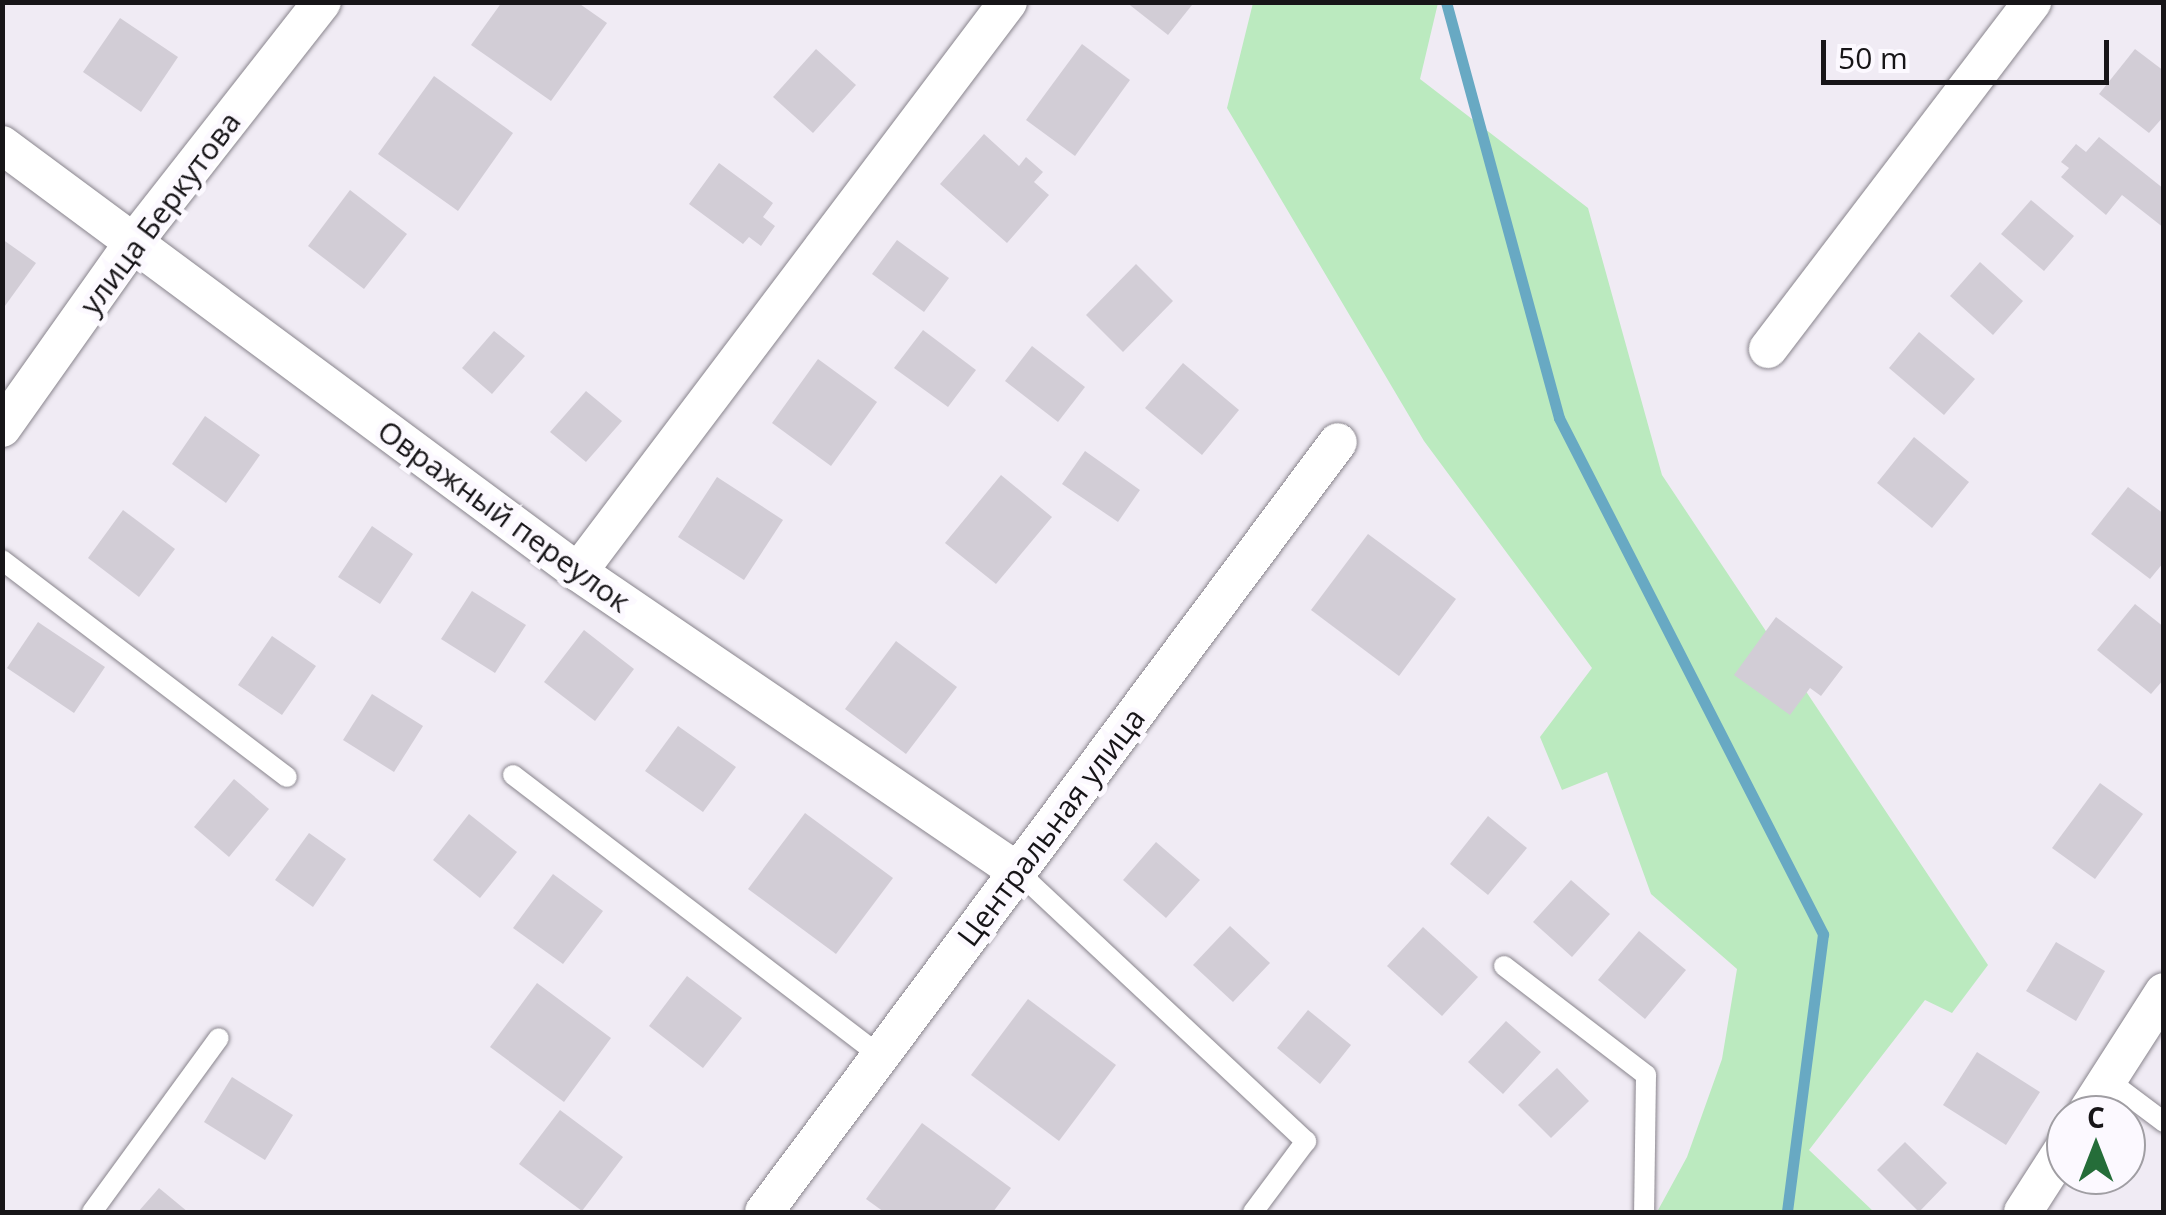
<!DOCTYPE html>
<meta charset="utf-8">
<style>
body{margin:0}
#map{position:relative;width:2166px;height:1215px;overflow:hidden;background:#f0ebf4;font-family:"Open Sans",sans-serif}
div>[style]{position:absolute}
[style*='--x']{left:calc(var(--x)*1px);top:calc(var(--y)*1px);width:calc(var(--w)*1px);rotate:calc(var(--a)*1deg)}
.green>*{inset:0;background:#bbeabf}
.stream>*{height:11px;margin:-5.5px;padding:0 5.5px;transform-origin:5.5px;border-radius:5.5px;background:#68a9c3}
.building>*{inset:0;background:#d2cdd6}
.roads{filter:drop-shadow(0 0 2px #89858d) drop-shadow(0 0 2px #89858d)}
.lane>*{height:20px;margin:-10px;padding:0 10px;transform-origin:10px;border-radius:10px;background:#fff}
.street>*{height:38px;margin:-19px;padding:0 19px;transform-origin:19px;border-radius:19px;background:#fff}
span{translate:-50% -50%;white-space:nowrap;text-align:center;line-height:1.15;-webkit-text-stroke:10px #fcf9ff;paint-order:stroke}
.street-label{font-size:30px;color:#171518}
.frame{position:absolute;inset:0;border:5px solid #171518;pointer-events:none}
.north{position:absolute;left:2046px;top:1095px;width:100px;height:100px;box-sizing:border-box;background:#fcf9ff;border:2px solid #a09ea3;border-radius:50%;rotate:0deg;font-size:28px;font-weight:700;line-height:40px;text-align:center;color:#171518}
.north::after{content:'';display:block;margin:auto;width:35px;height:45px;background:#256d39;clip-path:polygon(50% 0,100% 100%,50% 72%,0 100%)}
.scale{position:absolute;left:1821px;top:40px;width:288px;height:45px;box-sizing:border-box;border:5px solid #171518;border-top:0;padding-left:12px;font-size:30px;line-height:35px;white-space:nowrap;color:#171518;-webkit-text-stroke:8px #fcf9ff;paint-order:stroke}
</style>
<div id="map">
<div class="green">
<div style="clip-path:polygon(1253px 3px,1438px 3px,1420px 79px,1588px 208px,1662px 475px,1988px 965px,1952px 1013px,1925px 1000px,1809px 1150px,1874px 1212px,1657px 1212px,1687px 1157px,1722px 1059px,1737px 969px,1651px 894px,1607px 772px,1562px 790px,1540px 737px,1592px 668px,1424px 441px,1227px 108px)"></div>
</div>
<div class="stream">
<div style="--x:1446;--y:2;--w:431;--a:74.8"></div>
<div style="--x:1559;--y:418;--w:580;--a:62.9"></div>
<div style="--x:1823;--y:934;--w:280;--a:97.4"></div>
</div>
<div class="building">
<div style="clip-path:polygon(502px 2px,577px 2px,607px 23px,551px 101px,471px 45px)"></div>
<div style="clip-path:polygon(1126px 2px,1188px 2px,1192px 5px,1168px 35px)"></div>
<div style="clip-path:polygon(120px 18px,178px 57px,141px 112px,83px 72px)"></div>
<div style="clip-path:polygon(1082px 44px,1130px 80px,1075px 156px,1026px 120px)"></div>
<div style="clip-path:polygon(816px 49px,856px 85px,813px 133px,773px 97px)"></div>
<div style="clip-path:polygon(2135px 49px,2164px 71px,2164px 116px,2149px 133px,2099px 94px)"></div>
<div style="clip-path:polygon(434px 76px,513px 133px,458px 211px,378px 154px)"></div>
<div style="clip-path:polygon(984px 134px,1019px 166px,1026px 157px,1043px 172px,1034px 182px,1049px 195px,1007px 243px,940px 184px)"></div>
<div style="clip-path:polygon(2099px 137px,2164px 189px,2164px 228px,2122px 195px,2106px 215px,2061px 177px,2069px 168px,2061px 162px,2076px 144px,2086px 152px)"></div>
<div style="clip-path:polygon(719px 163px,773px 203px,763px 217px,775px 226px,761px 246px,749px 237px,743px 244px,689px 204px)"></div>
<div style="clip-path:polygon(350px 190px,407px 234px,364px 289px,308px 246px)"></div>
<div style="clip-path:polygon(2031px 200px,2074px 236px,2044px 271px,2001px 234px)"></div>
<div style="clip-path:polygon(2px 239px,36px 263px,2px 310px)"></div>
<div style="clip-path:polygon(897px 240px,949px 278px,924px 312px,872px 274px)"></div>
<div style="clip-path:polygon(1980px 262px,2023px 301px,1993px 335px,1950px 296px)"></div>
<div style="clip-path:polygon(1136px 264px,1173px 301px,1123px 352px,1086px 315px)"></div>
<div style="clip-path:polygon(923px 330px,976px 370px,948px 407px,894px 368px)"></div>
<div style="clip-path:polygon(494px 331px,525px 356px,492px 394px,462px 368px)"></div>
<div style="clip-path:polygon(1919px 332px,1975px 379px,1944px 415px,1889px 368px)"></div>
<div style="clip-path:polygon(1032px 346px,1085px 387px,1058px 422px,1005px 381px)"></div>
<div style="clip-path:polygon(818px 359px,877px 402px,831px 466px,772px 423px)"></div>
<div style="clip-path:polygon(1183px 363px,1239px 410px,1202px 455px,1145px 408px)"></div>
<div style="clip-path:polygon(586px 391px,622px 421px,586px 462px,550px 432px)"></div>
<div style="clip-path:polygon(205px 416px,260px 455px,226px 503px,172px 464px)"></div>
<div style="clip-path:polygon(1914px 437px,1969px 482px,1932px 528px,1877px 483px)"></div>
<div style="clip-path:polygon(1085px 451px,1140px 490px,1118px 522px,1062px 484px)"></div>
<div style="clip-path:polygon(1001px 475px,1052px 517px,996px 584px,945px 543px)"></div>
<div style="clip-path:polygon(717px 477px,783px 520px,744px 580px,678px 537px)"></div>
<div style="clip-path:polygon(2128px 487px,2164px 514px,2164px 562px,2150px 579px,2091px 534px)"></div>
<div style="clip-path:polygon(123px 510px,175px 549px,139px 597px,88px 558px)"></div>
<div style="clip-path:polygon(372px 526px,413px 554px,380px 604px,338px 577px)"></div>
<div style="clip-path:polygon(1368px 534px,1456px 599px,1399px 676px,1311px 610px)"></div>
<div style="clip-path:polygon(472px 591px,526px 625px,495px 673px,441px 639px)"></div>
<div style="clip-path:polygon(2135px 604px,2164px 627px,2164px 679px,2151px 694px,2097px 650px)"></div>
<div style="clip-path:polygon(1776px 617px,1843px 667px,1821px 696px,1810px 688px,1790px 715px,1734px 675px)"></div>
<div style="clip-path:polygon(38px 622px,105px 667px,74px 713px,7px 668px)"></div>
<div style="clip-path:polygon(584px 630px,634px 669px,595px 721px,544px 682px)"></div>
<div style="clip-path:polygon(272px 636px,316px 666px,282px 715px,238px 685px)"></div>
<div style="clip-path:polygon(896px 641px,957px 687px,906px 754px,845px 709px)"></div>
<div style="clip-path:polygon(372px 694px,423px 726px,394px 772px,343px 740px)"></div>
<div style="clip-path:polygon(678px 726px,736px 767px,703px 812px,645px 771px)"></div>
<div style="clip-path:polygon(234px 779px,269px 809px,229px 857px,194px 827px)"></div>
<div style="clip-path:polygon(2100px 783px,2143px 814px,2095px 879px,2052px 848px)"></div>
<div style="clip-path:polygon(805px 813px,893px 878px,836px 954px,748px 889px)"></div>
<div style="clip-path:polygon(469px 814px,517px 852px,480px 898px,433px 860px)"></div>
<div style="clip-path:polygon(1488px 816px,1527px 848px,1488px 895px,1450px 864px)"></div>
<div style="clip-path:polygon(309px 833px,346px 859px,313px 907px,275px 880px)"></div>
<div style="clip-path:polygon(1156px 842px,1200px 880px,1166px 918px,1123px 880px)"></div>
<div style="clip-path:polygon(553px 874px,603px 911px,563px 964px,513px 928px)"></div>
<div style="clip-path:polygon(1571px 880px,1610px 914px,1572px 957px,1533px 922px)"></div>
<div style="clip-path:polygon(1230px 926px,1270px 963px,1233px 1002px,1193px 965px)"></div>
<div style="clip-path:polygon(1423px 927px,1478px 977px,1442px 1016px,1387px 966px)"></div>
<div style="clip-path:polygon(1639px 931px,1686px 970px,1645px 1019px,1598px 980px)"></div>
<div style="clip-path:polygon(2056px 942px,2105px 971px,2076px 1021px,2026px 991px)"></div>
<div style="clip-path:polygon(687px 976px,742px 1018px,703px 1068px,649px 1026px)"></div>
<div style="clip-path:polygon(537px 983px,611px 1038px,564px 1102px,490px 1047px)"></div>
<div style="clip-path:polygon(1028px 999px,1116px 1065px,1059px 1141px,971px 1075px)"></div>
<div style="clip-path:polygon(1308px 1010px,1351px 1045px,1320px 1084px,1277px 1048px)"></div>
<div style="clip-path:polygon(1506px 1021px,1541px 1052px,1503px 1094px,1468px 1062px)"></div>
<div style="clip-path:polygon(1977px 1052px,2040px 1092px,2006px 1145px,1943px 1105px)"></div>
<div style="clip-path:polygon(1557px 1068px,1589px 1101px,1551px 1138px,1518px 1105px)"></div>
<div style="clip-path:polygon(232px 1077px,293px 1115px,265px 1160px,204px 1122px)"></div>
<div style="clip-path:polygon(560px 1110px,623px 1157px,582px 1211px,519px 1164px)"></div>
<div style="clip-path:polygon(922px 1123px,1011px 1188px,993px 1212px,884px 1212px,866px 1199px)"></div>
<div style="clip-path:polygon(1905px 1142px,1947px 1183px,1919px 1212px,1877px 1170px)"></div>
<div style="clip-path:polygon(159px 1188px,188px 1212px,138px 1212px)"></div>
</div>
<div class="roads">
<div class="lane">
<div style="--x:2;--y:560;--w:358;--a:37.3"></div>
<div style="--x:513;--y:775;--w:462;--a:37.4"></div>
<div style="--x:1017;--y:871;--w:396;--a:43.1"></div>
<div style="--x:1306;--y:1141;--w:89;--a:126.7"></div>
<div style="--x:1504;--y:966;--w:179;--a:37.5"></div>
<div style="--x:1646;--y:1075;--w:137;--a:90.8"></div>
<div style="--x:2108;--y:1080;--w:70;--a:36.9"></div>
<div style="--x:92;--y:1212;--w:215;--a:-53.9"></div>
</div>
<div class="street">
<div style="--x:2;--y:145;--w:717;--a:36.55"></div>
<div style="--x:578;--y:572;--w:531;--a:34.26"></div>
<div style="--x:1768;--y:349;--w:436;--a:-52.7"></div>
<div style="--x:2;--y:428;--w:227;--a:-54.7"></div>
<div style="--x:133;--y:243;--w:306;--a:-51.9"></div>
<div style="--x:578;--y:572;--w:714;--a:-52.97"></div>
<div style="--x:2085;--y:1115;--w:146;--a:-57.3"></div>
<div style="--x:764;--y:1212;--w:960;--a:-53.3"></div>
<div style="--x:2023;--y:1212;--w:80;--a:-57.3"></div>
</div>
</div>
<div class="street-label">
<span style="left:160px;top:213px;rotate:-53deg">улица Беркутова</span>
<span style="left:504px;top:516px;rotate:36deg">Овражный переулок</span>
<span style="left:1051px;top:827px;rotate:-53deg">Центральная улица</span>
</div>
<div class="frame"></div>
<div class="north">С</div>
<div class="scale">50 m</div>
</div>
